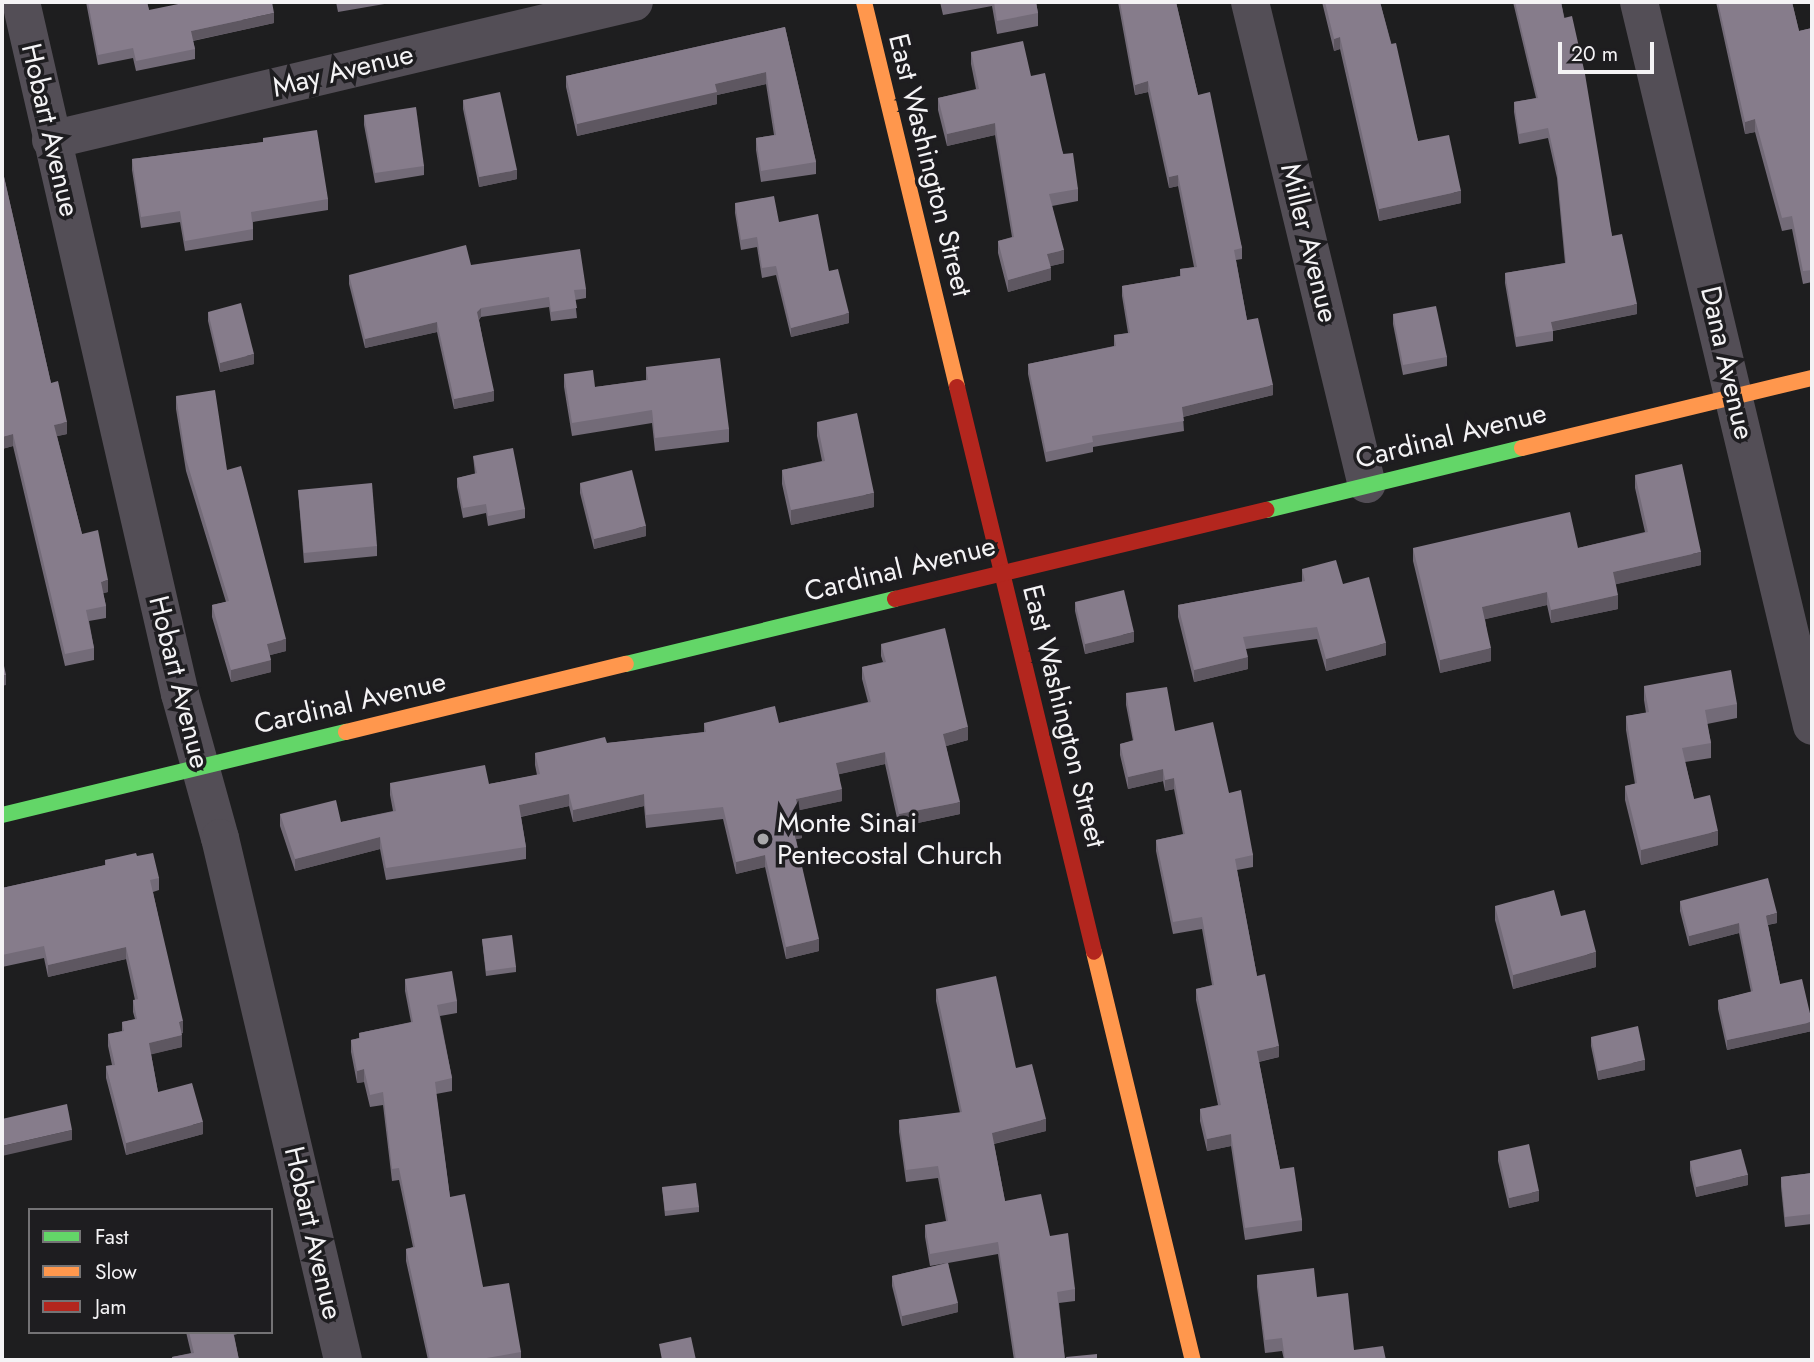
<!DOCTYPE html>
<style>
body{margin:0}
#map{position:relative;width:1814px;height:1362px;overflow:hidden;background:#1e1e1f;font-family:Jost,sans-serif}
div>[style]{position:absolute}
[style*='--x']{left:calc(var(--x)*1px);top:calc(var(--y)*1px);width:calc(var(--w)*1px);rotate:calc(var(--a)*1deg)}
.street>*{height:38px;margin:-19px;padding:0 19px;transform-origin:19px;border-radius:19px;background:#534e56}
.fast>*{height:16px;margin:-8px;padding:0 8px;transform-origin:8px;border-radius:8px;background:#63d668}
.slow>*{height:16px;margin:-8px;padding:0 8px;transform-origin:8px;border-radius:8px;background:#ff974d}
.jam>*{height:16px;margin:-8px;padding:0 8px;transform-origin:8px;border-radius:8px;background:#b3261e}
.wall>*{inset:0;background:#736b78}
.shaded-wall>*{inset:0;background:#5e5761}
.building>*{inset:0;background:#867c8b}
.dots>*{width:19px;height:19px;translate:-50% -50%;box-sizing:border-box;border:4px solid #1e1d20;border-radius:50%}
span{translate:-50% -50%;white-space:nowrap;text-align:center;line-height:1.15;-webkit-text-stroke:7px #1e1d20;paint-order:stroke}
.street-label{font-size:28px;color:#f4f3f5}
.poi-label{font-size:28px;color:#f4f3f5}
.left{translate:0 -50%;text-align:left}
.frame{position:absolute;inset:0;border:4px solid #f4f3f5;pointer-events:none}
.legend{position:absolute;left:28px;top:1208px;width:245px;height:126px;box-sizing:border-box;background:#1e1d20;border:2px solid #747375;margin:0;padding:9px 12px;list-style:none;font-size:21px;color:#f4f3f5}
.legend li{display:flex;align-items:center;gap:14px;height:35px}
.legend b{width:35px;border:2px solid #747375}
.scale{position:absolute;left:1558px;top:42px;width:96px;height:32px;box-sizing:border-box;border:4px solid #f4f3f5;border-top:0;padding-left:9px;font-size:21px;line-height:24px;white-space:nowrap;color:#f4f3f5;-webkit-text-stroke:5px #1e1d20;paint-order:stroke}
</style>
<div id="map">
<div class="street">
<div style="--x:21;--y:2;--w:710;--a:77.06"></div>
<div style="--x:180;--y:694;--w:149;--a:74.5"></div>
<div style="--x:220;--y:838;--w:536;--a:76.74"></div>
<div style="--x:1250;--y:2;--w:496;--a:76.4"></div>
<div style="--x:1639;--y:2;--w:744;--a:76.56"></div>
<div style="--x:51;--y:140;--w:599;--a:-13.32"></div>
</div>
<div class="fast">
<div style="--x:1267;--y:510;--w:262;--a:-13.7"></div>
<div style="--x:626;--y:664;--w:277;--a:-13.6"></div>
<div style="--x:2;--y:815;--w:354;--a:-13.6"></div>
</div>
<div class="slow">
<div style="--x:864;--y:2;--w:396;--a:76.4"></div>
<div style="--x:1522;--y:448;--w:298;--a:-13.6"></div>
<div style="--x:346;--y:732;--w:288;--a:-13.7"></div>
<div style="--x:1094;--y:952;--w:420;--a:76.4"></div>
</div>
<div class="jam">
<div style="--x:957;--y:387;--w:581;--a:76.37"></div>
<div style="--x:895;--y:599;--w:382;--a:-13.5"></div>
</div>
<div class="wall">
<div style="clip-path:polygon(86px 2px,147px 2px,149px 10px,274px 23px,193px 41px,195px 49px,195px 59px,136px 71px,133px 58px,98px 65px)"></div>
<div style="clip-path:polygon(336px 2px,396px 2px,338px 12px)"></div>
<div style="clip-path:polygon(940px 2px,1036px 2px,1038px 13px,1038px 26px,997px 34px,992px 6px,943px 15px)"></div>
<div style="clip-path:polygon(1118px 2px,1176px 2px,1198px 95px,1242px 248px,1242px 259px,1236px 260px,1247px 320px,1273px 395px,1183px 417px,1184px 431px,1093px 447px,1093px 452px,1046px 462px,1028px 374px,1028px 364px,1114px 346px,1114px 335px,1128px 333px,1122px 296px,1122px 286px,1180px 276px,1180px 269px,1194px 267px,1178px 186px,1169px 188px,1148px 92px,1135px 95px)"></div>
<div style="clip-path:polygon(1322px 2px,1380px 2px,1418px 141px,1461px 203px,1379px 221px,1340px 49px,1334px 51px)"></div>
<div style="clip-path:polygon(1513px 2px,1561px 2px,1612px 236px,1637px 314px,1553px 331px,1553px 341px,1516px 347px,1505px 283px,1505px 273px,1565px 263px,1557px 178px,1548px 138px,1519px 144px,1514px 112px,1514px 102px,1536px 98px)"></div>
<div style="clip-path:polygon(1716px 2px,1792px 2px,1799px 31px,1812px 28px,1812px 282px,1803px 284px,1792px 229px,1782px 231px,1755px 132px,1745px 134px)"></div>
<div style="clip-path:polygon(785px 27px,816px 162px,816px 174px,761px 182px,756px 150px,756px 138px,774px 135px,766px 84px,717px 95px,717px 104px,577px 136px,566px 87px,566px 76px)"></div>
<div style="clip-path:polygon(971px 52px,1031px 76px,1078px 189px,1078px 201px,1052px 206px,1064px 263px,1050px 266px,1051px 280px,1008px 292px,998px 253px,998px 241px,1012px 237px,995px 135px,947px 146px,938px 110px,938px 98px,976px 89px,971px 64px)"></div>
<div style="clip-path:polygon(463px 100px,517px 179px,479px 187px,463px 109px)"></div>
<div style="clip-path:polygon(364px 115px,424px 166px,424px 175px,375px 183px,364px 125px)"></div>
<div style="clip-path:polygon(263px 138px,328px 199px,328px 210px,253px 222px,253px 240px,185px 251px,180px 222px,141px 228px,132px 170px,132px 159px,263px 142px)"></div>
<div style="clip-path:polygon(2px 168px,51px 383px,67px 434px,57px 436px,82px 534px,108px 592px,103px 593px,106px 606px,106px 618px,89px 621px,94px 648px,94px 660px,65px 666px,13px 446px,2px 449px)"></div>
<div style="clip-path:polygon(735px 203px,779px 222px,829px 271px,849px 323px,791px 337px,776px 275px,762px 278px,757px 247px,741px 250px,735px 213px)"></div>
<div style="clip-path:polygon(471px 265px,586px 289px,586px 298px,575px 300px,577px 318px,551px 321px,549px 307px,481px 317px,479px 320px,494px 401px,454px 409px,437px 332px,365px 348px,349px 284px,349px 275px)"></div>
<div style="clip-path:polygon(208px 312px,254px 364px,220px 372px,208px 321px)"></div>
<div style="clip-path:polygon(1393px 314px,1447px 357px,1447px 366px,1403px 375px,1393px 324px)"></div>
<div style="clip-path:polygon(646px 367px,729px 429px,729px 442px,655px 451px,652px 423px,572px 436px,564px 387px,564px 374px,595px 387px,646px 380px)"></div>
<div style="clip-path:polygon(176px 396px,227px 470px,286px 651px,270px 655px,271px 672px,231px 682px,212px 617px,212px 605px,226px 602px,186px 471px,176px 409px)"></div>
<div style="clip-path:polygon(817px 422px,874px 507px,791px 525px,782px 484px,782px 470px,822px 461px,817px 436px)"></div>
<div style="clip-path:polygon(473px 456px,525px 509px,525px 518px,488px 526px,486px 513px,463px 518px,457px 487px,457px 478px,475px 474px)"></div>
<div style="clip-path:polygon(1635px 475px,1701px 565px,1616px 584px,1618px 609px,1551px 623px,1547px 605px,1485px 619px,1491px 661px,1440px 673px,1413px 561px,1413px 548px,1578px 548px,1645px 532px,1635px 488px)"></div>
<div style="clip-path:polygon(580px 483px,646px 536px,594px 549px,580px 493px)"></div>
<div style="clip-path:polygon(298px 490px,377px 546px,377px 556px,304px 563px)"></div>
<div style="clip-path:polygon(1302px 569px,1343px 584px,1386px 655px,1326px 671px,1317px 639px,1246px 649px,1248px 669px,1194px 682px,1178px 617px,1178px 605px,1302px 582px)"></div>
<div style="clip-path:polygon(1075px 602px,1134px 642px,1085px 654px,1075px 611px)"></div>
<div style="clip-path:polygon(881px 644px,968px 740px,946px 746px,960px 814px,899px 827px,885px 764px,839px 774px,842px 801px,799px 810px,802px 838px,796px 839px,819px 951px,786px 959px,765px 867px,736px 874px,723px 819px,646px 828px,644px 806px,573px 822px,569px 806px,521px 817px,526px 847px,526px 859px,386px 880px,380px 849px,295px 871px,280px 826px,280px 814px,341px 822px,393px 811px,390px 795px,390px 783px,489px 784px,537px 775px,535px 765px,535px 753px,607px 743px,704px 732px,704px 723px,779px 723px,868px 702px,862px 679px,862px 667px,883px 662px,881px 656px)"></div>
<div style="clip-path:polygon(1644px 686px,1737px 704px,1737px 718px,1707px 724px,1711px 743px,1711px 758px,1685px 762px,1694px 799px,1718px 845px,1641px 865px,1625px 800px,1625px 786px,1635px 784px,1626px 730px,1626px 716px,1646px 713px,1644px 700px)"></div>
<div style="clip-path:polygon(1126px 693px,1175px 731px,1229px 793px,1253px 855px,1253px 867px,1237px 870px,1257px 976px,1279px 1057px,1259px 1062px,1280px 1169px,1302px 1220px,1302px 1231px,1245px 1240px,1231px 1146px,1207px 1151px,1200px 1121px,1200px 1109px,1218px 1105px,1196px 1000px,1196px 989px,1212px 985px,1202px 929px,1173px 934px,1156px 851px,1156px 840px,1183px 834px,1174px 789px,1165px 791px,1163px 781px,1128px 789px,1120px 755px,1120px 744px,1133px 741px,1126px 705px)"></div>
<div style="clip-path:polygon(137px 856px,159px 878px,159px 890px,153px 892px,183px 1033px,181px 1033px,182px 1047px,151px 1054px,158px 1092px,203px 1134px,126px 1155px,106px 1078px,106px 1066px,112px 1065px,108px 1046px,108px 1034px,122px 1031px,122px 1022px,135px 1019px,133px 1012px,133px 1000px,135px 1000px,126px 959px,48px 977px,44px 958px,2px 967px,2px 888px,105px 865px,105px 860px)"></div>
<div style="clip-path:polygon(1680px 901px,1777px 923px,1768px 925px,1780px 984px,1812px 1031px,1727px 1050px,1718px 1009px,1718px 1000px,1751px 992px,1739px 933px,1689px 946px,1680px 911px)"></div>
<div style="clip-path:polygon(1495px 906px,1561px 916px,1596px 967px,1513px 989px,1495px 920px)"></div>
<div style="clip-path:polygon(482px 939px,516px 967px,516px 972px,486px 976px)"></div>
<div style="clip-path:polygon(405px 979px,457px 1001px,457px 1013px,440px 1016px,452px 1078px,452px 1091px,436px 1094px,450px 1197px,483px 1287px,521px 1352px,521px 1360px,428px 1360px,406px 1261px,406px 1249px,413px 1247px,399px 1180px,392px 1181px,383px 1105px,370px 1107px,364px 1082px,357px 1083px,351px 1052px,351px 1040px,359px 1038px,359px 1033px,411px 1022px,405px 991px)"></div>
<div style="clip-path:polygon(936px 989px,1016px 1068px,1046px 1131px,994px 1144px,1005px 1201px,1050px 1236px,1075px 1289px,1075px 1301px,1059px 1303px,1065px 1360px,1014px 1360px,998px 1254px,948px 1263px,958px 1312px,902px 1326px,892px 1286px,892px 1276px,947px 1263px,930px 1266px,925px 1237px,925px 1225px,946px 1221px,938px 1178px,906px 1182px,899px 1132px,899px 1120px,960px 1113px,936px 1001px)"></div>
<div style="clip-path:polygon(1591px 1037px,1645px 1070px,1598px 1080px,1591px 1046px)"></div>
<div style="clip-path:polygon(1498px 1151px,1539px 1201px,1509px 1208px,1498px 1161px)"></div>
<div style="clip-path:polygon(1690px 1161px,1748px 1185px,1696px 1197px,1690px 1171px)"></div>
<div style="clip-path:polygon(1812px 1173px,1812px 1224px,1785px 1227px,1781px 1187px,1781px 1177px)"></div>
<div style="clip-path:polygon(662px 1187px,699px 1207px,699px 1212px,665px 1216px)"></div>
<div style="clip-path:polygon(1257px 1275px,1317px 1297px,1354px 1350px,1386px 1360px,1284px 1360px,1282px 1351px,1265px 1353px,1257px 1287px)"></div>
<div style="clip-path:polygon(186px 1332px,244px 1332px,234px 1335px,239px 1360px,172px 1360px,172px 1357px,191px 1353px)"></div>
</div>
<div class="shaded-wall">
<div style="clip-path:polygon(274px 13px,274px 23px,191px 41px,191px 31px)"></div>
<div style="clip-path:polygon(1340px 37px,1340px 49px,1334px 51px,1334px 39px)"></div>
<div style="clip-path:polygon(766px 72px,766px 84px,717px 95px,717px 104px,577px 136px,577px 124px,715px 84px)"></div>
<div style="clip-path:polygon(1148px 81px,1148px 92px,1135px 95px,1135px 85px)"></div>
<div style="clip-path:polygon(1755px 119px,1755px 132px,1745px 134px,1745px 122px)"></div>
<div style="clip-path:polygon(995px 123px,995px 135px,947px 146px,947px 134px)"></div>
<div style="clip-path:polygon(517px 170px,517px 179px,479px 187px,479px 177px)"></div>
<div style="clip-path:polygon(1178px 175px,1178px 186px,1169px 188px,1169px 177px)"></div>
<div style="clip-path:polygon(1461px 191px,1461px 203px,1379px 221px,1379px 209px)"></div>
<div style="clip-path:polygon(1064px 250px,1064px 263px,1047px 267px,1047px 254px)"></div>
<div style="clip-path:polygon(1051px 268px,1051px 280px,1008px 292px,1008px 280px)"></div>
<div style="clip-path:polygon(1637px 304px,1637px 314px,1551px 331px,1551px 322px)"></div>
<div style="clip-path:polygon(481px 308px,481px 317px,477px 322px,477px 312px)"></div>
<div style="clip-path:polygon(849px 313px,849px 323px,791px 337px,791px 328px)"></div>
<div style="clip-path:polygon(437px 322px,437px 332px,365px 348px,365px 339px)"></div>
<div style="clip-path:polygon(254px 354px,254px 364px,220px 372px,220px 363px)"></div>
<div style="clip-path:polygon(1273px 385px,1273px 395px,1182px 417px,1182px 407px)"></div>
<div style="clip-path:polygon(494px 391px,494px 401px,454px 409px,454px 399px)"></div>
<div style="clip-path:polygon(67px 422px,67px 434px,54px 437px,54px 425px)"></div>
<div style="clip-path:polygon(13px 434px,13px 446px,2px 449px,2px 437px)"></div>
<div style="clip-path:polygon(874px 493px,874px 507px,791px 525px,791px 510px)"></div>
<div style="clip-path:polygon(646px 526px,646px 536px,594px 549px,594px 539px)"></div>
<div style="clip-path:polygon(1701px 552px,1701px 565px,1613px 585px,1613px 572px)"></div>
<div style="clip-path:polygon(108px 580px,108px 592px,101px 594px,101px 582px)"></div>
<div style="clip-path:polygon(1547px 592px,1547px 605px,1482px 620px,1482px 607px)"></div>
<div style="clip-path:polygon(1618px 595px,1618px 609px,1551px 623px,1551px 610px)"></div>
<div style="clip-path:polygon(1134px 632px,1134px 642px,1085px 654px,1085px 644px)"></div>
<div style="clip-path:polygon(286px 639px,286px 651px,267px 656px,267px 644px)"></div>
<div style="clip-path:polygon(1386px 643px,1386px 655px,1326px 671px,1326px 659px)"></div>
<div style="clip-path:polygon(1491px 648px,1491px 661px,1440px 673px,1440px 660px)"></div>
<div style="clip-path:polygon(1248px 657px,1248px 669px,1194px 682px,1194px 670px)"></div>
<div style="clip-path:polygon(271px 660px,271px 672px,231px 682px,231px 670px)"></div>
<div style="clip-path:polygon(6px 675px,6px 685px,2px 686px,2px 676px)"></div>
<div style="clip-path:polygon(968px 727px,968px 740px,943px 747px,943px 734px)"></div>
<div style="clip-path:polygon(885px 752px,885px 764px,836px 775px,836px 763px)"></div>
<div style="clip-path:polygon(1163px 769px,1163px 781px,1128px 789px,1128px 777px)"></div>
<div style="clip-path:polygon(1174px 778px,1174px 789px,1165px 791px,1165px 780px)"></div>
<div style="clip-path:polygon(842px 789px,842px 801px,796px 811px,796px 799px)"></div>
<div style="clip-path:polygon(569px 794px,569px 806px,519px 817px,519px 805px)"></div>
<div style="clip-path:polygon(644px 794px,644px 806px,573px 822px,573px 810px)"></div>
<div style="clip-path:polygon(960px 802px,960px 814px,899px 827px,899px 814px)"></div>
<div style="clip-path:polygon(802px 826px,802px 838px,793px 840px,793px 828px)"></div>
<div style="clip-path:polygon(1718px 831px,1718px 845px,1641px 865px,1641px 850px)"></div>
<div style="clip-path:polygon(380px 837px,380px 849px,295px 871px,295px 859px)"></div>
<div style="clip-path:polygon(765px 855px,765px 867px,736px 874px,736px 862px)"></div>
<div style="clip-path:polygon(1777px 913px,1777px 923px,1766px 925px,1766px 916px)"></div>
<div style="clip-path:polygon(1739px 923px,1739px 933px,1689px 946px,1689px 936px)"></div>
<div style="clip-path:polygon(819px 939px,819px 951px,786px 959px,786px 947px)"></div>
<div style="clip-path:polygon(126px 947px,126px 959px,48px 977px,48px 965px)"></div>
<div style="clip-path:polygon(1596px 952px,1596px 967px,1513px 989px,1513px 975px)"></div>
<div style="clip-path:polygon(183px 1021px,183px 1033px,179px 1034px,179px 1022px)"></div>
<div style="clip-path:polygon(1812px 1022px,1812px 1031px,1727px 1050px,1727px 1040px)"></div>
<div style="clip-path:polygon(182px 1035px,182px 1047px,149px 1055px,149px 1043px)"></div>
<div style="clip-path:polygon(1279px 1046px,1279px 1057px,1257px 1062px,1257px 1051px)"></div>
<div style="clip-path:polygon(1645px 1060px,1645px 1070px,1598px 1080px,1598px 1071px)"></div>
<div style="clip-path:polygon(364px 1069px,364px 1082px,357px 1083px,357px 1071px)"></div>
<div style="clip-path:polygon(1046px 1119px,1046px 1131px,992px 1144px,992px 1133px)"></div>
<div style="clip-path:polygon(203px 1122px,203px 1134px,126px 1155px,126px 1143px)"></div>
<div style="clip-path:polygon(72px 1130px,72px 1140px,2px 1156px,2px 1146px)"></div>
<div style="clip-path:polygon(1231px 1134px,1231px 1146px,1207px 1151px,1207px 1139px)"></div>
<div style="clip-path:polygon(1748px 1175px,1748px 1185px,1696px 1197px,1696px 1187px)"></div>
<div style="clip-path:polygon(1539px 1191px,1539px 1201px,1509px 1208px,1509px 1198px)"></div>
<div style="clip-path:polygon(958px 1303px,958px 1312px,902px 1326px,902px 1316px)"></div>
</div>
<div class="building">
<div style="clip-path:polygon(88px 2px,147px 2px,149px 10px,188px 2px,272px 2px,274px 13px,191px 31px,195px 49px,136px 61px,133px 48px,98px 55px)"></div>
<div style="clip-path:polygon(994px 2px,1036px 2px,1038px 13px,997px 21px)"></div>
<div style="clip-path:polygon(1120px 2px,1176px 2px,1198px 95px,1210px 92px,1242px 248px,1234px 250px,1247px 320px,1258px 318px,1273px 385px,1182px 407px,1184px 421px,1092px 436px,1093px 442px,1046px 452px,1028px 364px,1116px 346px,1114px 335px,1130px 333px,1122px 286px,1181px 276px,1180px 269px,1197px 267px,1178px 175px,1169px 177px,1148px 81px,1135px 85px)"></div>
<div style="clip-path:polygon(1325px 2px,1380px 2px,1391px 44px,1396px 43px,1418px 141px,1449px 135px,1461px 191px,1379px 209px,1340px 37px,1334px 39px)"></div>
<div style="clip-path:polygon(1515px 2px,1561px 2px,1564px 18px,1572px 16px,1585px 74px,1612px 236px,1622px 234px,1637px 304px,1551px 322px,1553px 331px,1516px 337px,1505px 273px,1566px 263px,1557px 168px,1548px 128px,1519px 134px,1514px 102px,1538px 98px)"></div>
<div style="clip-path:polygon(1718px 2px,1792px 2px,1799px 31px,1812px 28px,1812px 270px,1803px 271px,1792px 216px,1782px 218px,1755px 119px,1745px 122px)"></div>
<div style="clip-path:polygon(785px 27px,816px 162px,761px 171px,756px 138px,776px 135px,766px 72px,715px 84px,717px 92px,577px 124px,566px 76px)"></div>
<div style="clip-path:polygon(1023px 41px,1031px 76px,1045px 73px,1063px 154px,1073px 153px,1078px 189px,1049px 194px,1064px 250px,1047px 254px,1051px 268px,1008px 280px,998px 241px,1014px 237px,995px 123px,947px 134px,938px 98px,979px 89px,971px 52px)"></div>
<div style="clip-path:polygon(500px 92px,517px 170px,479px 177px,463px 100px)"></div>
<div style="clip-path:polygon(416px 107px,424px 166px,375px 173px,364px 115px)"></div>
<div style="clip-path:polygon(317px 130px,328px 199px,251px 212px,253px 229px,185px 241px,180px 211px,141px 217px,132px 159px,263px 142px,263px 138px)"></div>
<div style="clip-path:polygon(2px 168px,51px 383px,58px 381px,67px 422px,54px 425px,82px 534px,98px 530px,108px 580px,101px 582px,106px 606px,86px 610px,94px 648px,65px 654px,13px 434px,2px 437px)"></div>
<div style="clip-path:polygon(774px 196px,779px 222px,818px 214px,829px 271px,838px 269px,849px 313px,791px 328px,776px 266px,762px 268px,757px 237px,741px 240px,735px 203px)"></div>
<div style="clip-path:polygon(466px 245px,471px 265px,580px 249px,586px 289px,574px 290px,577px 308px,551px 312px,549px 297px,481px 308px,477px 312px,494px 391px,454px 399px,437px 322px,365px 339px,349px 275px)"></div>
<div style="clip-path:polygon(241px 303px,254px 354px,220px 363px,208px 312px)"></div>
<div style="clip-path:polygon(1436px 306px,1447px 357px,1403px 365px,1393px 314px)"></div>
<div style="clip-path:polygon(720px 358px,729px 429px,655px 438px,652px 410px,572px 423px,564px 374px,593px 370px,595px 387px,648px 380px,646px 367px)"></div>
<div style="clip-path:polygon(215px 390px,227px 470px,241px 466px,286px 639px,267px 644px,271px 660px,231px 670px,212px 605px,229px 601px,186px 459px,176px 396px)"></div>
<div style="clip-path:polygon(857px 413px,874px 493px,791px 510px,782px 470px,825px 461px,817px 422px)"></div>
<div style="clip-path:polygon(513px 448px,525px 509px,488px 516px,486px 504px,463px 508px,457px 478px,477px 473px,473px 456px)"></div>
<div style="clip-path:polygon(1682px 464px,1701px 552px,1613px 572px,1618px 595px,1551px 610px,1547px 592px,1482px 607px,1491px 648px,1440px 660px,1413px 548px,1570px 512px,1578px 548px,1648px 532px,1635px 475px)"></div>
<div style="clip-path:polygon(632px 470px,646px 526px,594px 539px,580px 483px)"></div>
<div style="clip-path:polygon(372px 483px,377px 546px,304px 553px,298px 490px)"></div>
<div style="clip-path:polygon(1336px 560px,1343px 584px,1369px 577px,1386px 643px,1326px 659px,1317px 627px,1243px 637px,1248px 657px,1194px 670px,1178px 605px,1305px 581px,1302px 569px)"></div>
<div style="clip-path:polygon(1124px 590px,1134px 632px,1085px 644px,1075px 602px)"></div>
<div style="clip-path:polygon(945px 628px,968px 727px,943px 734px,960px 802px,899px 814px,885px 752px,836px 763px,842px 789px,796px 799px,802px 826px,793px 828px,819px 939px,786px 947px,765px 855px,736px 862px,723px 807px,646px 815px,644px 794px,573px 810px,569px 794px,519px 805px,526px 847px,386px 868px,380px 837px,295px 859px,280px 814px,336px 800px,341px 822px,396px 811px,390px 783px,485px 765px,489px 784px,540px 774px,535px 753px,605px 737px,607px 743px,706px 732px,704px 723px,775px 706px,779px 723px,871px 702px,862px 667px,886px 662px,881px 644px)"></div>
<div style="clip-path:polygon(2px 657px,6px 675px,2px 676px)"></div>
<div style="clip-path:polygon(1731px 670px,1737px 704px,1705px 710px,1711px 743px,1682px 748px,1694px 799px,1710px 795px,1718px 831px,1641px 850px,1625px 786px,1637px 783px,1626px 716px,1649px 712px,1644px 686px)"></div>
<div style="clip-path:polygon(1167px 687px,1175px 731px,1213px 722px,1229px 793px,1241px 790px,1253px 855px,1235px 859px,1257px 976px,1265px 974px,1279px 1046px,1257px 1051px,1280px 1169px,1294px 1167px,1302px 1220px,1245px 1228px,1231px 1134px,1207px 1139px,1200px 1109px,1221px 1105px,1196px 989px,1214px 985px,1202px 917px,1173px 922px,1156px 840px,1185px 834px,1174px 778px,1165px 780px,1163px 769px,1128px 777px,1120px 744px,1134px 740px,1126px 693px)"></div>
<div style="clip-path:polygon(136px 853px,137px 856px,153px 853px,159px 878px,150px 880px,183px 1021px,179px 1022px,182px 1035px,149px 1043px,158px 1092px,192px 1083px,203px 1122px,126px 1143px,106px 1066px,115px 1065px,108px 1034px,124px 1031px,122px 1022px,137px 1019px,133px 1000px,138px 999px,126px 947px,48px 965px,44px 946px,2px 955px,2px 888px,106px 865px,105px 860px)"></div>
<div style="clip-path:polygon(1768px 878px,1777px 913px,1766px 916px,1780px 984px,1802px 979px,1812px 1022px,1727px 1040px,1718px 1000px,1753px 991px,1739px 923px,1689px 936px,1680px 901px)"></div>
<div style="clip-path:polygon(1554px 890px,1561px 916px,1585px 910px,1596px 952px,1513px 975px,1495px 906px)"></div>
<div style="clip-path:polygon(512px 935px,516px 967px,486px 971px,482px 939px)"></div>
<div style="clip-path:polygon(452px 971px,457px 1001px,437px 1005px,452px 1078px,435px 1082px,450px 1197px,465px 1194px,483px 1287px,509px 1283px,521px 1352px,475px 1360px,430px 1360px,406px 1249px,415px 1247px,399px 1168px,392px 1169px,383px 1092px,370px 1095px,364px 1069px,357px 1071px,351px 1040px,360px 1038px,359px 1033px,413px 1022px,405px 979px)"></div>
<div style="clip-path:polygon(996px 976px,1016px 1068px,1032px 1064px,1046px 1119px,992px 1133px,1005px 1201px,1041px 1194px,1050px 1236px,1068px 1233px,1075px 1289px,1057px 1292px,1065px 1360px,1016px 1360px,998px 1242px,930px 1254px,925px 1225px,948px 1221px,938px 1166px,906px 1170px,899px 1120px,962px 1112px,936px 989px)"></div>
<div style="clip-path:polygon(1638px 1026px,1645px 1060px,1598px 1071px,1591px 1037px)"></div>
<div style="clip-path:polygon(67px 1104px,72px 1130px,2px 1146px,2px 1119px)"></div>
<div style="clip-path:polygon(1529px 1144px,1539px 1191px,1509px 1198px,1498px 1151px)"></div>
<div style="clip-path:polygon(1741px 1149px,1748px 1175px,1696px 1187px,1690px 1161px)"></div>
<div style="clip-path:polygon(1812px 1173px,1812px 1214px,1785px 1217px,1781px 1177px)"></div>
<div style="clip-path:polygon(696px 1183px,699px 1207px,665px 1211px,662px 1187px)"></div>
<div style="clip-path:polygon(948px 1263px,958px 1303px,902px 1316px,892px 1276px)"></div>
<div style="clip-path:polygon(1314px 1268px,1317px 1297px,1348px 1293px,1354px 1350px,1383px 1346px,1386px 1360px,1285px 1360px,1282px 1338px,1265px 1340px,1257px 1275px)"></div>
<div style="clip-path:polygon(189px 1332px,233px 1332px,239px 1360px,173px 1360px,172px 1357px,194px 1353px)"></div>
<div style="clip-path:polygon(691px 1337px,696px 1360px,662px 1360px,659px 1344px)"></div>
<div style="clip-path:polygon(1097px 1354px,1097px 1360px,1067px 1360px,1066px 1357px)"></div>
</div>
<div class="dots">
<div style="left:763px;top:839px;background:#a9a8aa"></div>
</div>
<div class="street-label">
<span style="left:343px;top:71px;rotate:-14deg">May Avenue</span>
<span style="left:50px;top:130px;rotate:77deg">Hobart Avenue</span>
<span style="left:930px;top:165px;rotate:76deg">East Washington Street</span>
<span style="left:1309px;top:243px;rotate:76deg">Miller Avenue</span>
<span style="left:1727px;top:363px;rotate:77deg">Dana Avenue</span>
<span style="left:1451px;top:436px;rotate:-14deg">Cardinal Avenue</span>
<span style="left:900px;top:569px;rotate:-14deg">Cardinal Avenue</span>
<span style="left:179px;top:682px;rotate:76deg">Hobart Avenue</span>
<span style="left:350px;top:703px;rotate:-13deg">Cardinal Avenue</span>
<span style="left:1064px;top:716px;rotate:76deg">East Washington Street</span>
<span style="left:313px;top:1233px;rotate:77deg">Hobart Avenue</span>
</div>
<div class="poi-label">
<span class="left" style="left:777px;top:839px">Monte Sinai<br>Pentecostal Church</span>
</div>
<div class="frame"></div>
<ul class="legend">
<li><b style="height:9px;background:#63d668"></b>Fast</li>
<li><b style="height:9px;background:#ff974d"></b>Slow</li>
<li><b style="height:9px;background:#b3261e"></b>Jam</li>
</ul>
<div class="scale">20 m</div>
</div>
